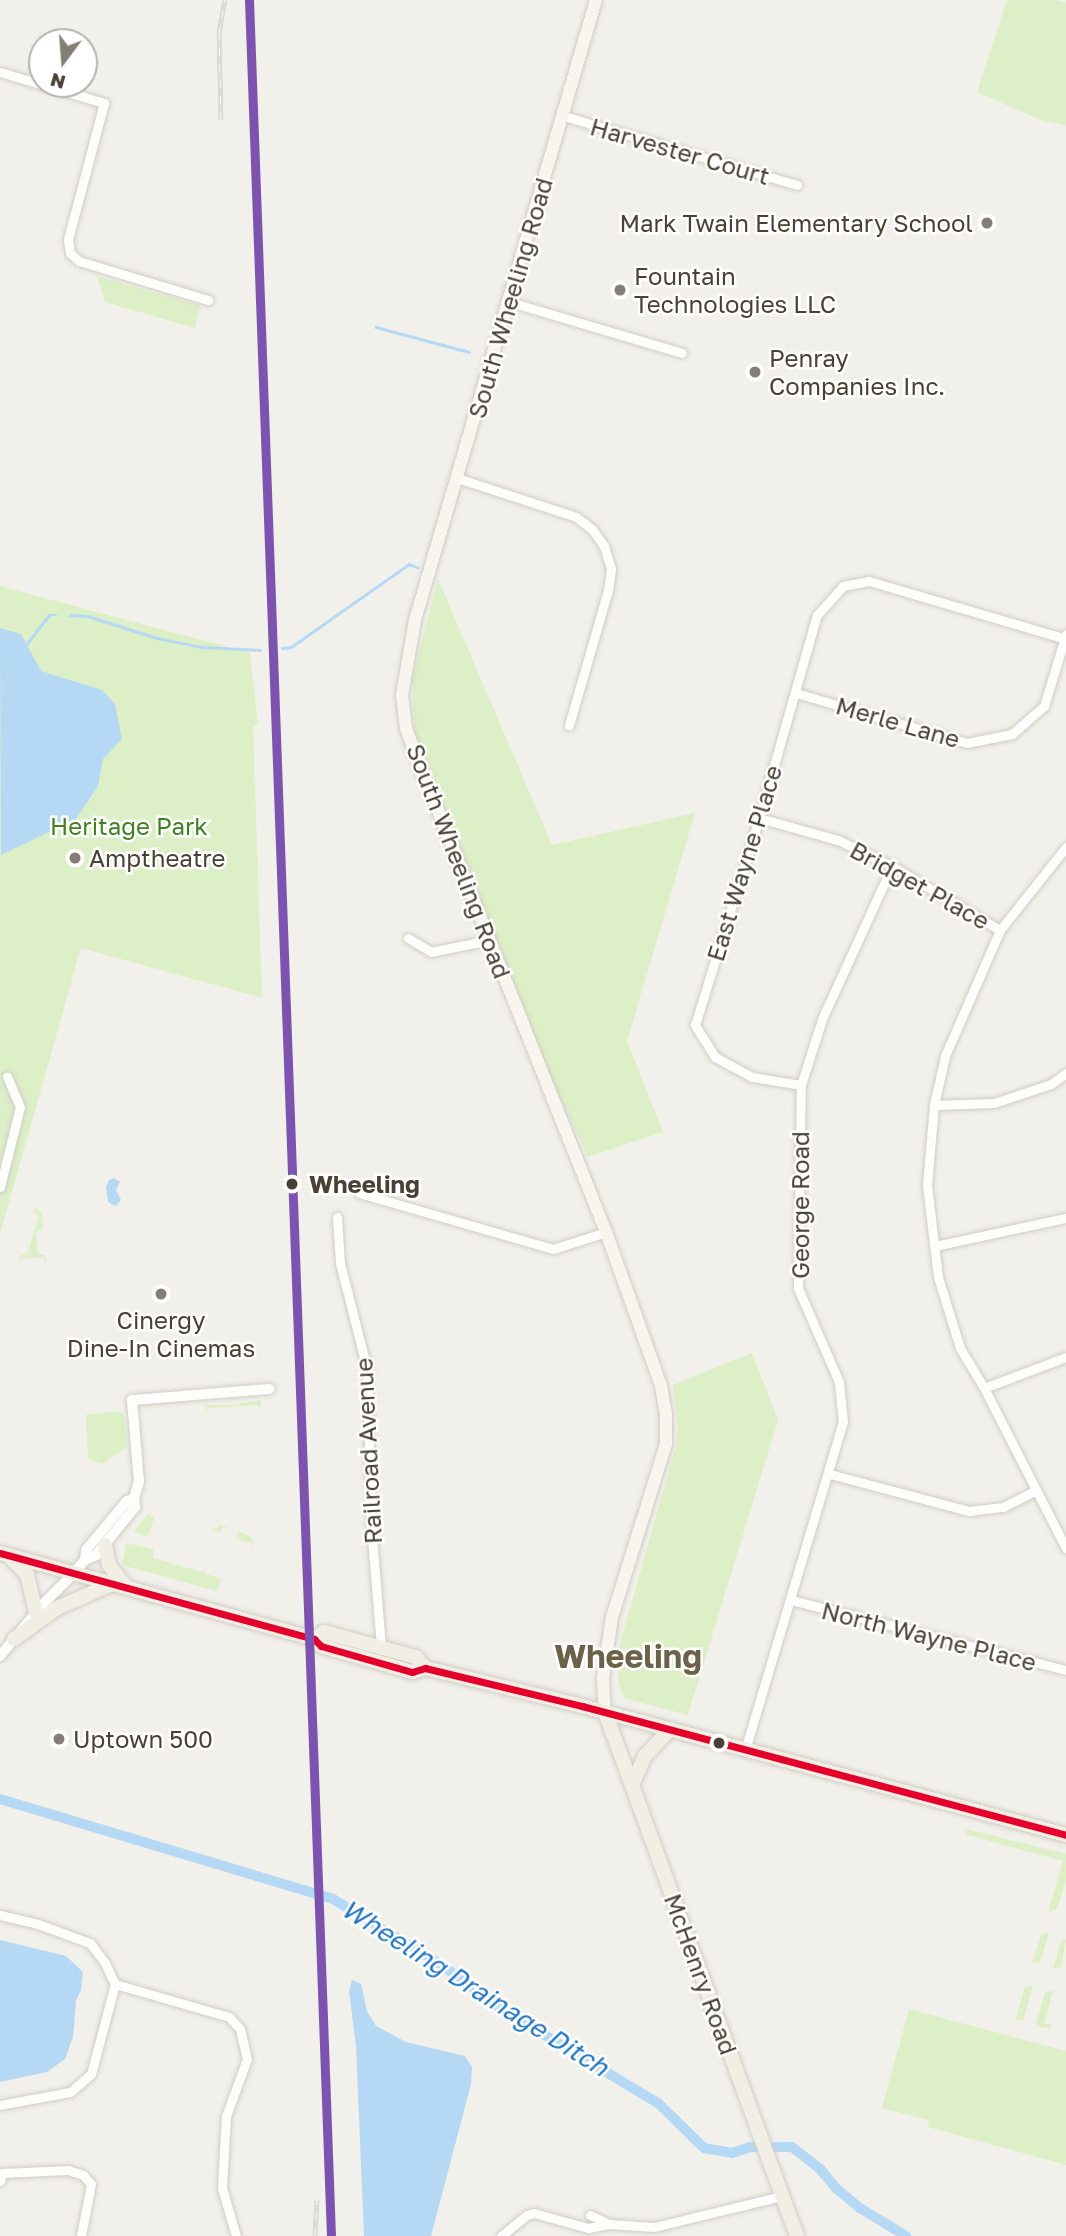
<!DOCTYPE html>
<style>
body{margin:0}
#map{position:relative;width:1066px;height:2236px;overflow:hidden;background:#f2f0ea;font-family:"Golos Text",sans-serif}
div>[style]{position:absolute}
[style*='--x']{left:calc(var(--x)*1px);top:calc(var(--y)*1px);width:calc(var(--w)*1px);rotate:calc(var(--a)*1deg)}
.green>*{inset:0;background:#ddefc7}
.water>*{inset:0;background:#b5d8f4}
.stream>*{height:2.5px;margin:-1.25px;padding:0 1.25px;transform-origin:1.25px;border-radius:1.25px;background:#b5d8f4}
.canal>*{height:10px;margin:-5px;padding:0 5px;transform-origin:5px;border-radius:5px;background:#b5d8f4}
.roads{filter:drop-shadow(0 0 2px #d0cdc7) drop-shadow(0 0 2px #d0cdc7)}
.minor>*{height:9px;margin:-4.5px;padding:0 4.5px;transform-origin:4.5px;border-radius:4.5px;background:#fdfdfc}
.tertiary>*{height:10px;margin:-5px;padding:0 5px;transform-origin:5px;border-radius:5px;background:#fdfdfc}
.secondary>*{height:12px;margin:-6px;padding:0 6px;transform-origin:6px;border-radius:6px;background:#f7f5ee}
.primary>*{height:14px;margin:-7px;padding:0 7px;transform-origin:7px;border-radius:7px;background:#f1eee4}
.rail>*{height:5px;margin-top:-2.5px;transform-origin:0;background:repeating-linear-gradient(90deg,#fff 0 8px,#d9d9d8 0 16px);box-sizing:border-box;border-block:2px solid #d9d9d8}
.bus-1>*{height:7px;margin:-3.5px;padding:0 3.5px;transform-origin:3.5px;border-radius:3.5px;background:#e4002b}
.rail-1>*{height:9px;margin:-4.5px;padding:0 4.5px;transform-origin:4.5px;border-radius:4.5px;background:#7c53af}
.dots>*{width:19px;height:19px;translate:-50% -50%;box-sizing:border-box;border:4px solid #fff;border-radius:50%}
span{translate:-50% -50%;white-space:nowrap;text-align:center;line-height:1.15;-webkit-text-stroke:5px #fff;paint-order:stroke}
.street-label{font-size:24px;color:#494234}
.poi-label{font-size:24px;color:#494234}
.right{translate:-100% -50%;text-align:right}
.left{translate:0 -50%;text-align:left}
.park-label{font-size:24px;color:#408121}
.stop-label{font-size:24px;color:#494234;font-weight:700}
.water-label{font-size:26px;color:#2175c1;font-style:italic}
.district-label{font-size:32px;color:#6d614a;font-weight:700}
.north{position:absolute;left:28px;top:28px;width:70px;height:70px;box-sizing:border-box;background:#fff;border:2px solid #b6b3ae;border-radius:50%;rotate:196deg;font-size:19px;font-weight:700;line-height:28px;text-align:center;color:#494234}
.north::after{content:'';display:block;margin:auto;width:24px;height:32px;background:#847f74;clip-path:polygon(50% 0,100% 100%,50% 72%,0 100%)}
</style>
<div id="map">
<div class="green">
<div style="clip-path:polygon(1007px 0,1056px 0,1066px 3px,1066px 126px,1038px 119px,977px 92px)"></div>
<div style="clip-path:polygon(97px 276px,200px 306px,195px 328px,105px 302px)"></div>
<div style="clip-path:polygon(438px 579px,552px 845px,695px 813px,627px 1041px,663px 1132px,588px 1157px,554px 1085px,415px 733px,412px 679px)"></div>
<div style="clip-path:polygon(0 586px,250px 653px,258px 725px,253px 726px,262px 998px,81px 948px,0 1234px)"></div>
<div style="clip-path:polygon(35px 1208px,42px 1212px,43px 1230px,36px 1232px,38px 1254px,45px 1255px,46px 1264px,43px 1257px,21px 1259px,19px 1266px,20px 1255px,27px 1255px,39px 1215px,33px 1212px)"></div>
<div style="clip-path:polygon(752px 1353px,778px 1420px,688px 1715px,624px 1698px,618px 1681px,618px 1650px,676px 1447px,678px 1426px,673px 1385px)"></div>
<div style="clip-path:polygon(261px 1400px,261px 1411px,257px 1405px,208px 1408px,206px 1415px,205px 1405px,232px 1405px)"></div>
<div style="clip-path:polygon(116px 1411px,124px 1414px,127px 1447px,103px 1464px,88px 1459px,86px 1415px)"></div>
<div style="clip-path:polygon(148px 1513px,154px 1518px,149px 1534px,145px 1536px,134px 1532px)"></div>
<div style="clip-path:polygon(221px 1525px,251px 1536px,253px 1542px,252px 1553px,252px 1543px,237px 1539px,238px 1531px,223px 1527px,220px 1533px,213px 1530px)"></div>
<div style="clip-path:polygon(126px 1543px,153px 1549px,153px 1558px,202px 1572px,206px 1567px,204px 1573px,221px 1579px,217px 1591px,122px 1565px)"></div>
<div style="clip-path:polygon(966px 1829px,1066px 1854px,1066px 1881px,1057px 1909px,1048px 1912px,1063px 1861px,967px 1835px)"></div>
<div style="clip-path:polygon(1049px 1932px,1041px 1960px,1032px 1964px,1041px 1935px)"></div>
<div style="clip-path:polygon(1066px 1939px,1061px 1967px,1053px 1969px,1061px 1941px)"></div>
<div style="clip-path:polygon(1033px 1985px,1023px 2021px,1015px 2020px,1025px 1987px)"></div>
<div style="clip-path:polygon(1053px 1990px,1044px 2024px,1051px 2024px,1051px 2028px,1038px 2027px,1036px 2023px,1045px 1993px)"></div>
<div style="clip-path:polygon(909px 2009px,1066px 2051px,1066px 2165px,928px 2127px,929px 2120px,882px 2108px)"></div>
</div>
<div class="water">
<div style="clip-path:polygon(0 628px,21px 634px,41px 671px,102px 690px,115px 704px,122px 739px,103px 759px,98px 786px,76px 819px,1px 855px)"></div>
<div style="clip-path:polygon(114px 1178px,120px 1182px,116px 1190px,121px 1200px,116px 1206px,108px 1202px,106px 1187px,109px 1180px)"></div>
<div style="clip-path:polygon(0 1940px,66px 1956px,83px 1972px,81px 1990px,76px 2000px,73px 2037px,65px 2059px,47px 2072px,0 2082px)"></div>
<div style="clip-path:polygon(352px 1980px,361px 1984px,367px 2011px,376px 2026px,406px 2042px,465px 2056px,472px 2067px,471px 2084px,431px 2236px,364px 2236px,356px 2046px,349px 1991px)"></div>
</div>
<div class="stream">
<div style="--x:376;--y:327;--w:96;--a:15"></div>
<div style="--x:70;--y:615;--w:18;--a:3"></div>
<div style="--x:88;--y:616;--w:72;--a:17.7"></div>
<div style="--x:157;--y:638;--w:46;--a:11.3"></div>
<div style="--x:202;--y:647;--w:58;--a:3"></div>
<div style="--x:25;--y:646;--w:39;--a:-52"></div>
<div style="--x:49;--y:615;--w:7;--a:0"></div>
<div style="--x:282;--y:648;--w:9;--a:-6"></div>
<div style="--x:291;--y:647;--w:144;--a:-35.1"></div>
<div style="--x:409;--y:564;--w:9;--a:21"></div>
</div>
<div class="canal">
<div style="--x:0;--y:1799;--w:348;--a:16.7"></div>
<div style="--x:333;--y:1899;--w:125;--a:31.3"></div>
<div style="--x:440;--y:1964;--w:78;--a:36.1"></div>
<div style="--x:503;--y:2010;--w:181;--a:31"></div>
<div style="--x:658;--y:2103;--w:64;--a:44.4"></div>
<div style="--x:704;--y:2148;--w:28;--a:10"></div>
<div style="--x:732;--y:2153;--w:19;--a:-18"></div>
<div style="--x:750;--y:2147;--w:42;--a:0"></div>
<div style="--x:792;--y:2147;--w:36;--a:38"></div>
<div style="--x:820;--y:2169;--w:26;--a:50"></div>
<div style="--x:837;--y:2189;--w:30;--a:40"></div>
<div style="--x:860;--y:2208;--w:54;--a:31.3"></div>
</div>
<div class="roads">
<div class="minor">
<div style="--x:0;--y:72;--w:109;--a:16.6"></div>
<div style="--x:104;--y:103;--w:141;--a:104.8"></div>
<div style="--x:68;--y:239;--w:14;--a:82"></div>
<div style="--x:70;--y:253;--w:12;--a:42"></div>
<div style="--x:79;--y:261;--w:135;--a:16.8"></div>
<div style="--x:564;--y:116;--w:243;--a:16.5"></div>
<div style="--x:510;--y:302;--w:179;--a:16.5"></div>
<div style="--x:457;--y:478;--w:125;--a:18.1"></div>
<div style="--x:576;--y:517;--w:20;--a:37"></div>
<div style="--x:592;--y:529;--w:21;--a:55"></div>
<div style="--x:604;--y:546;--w:24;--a:73"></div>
<div style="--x:611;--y:569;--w:21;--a:98"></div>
<div style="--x:608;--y:590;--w:141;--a:106.1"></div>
<div style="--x:796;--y:693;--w:178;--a:16.3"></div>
<div style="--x:967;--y:743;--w:46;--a:-11.3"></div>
<div style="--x:1012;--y:734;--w:43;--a:-41.2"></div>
<div style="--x:1044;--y:706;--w:75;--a:-73"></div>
<div style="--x:759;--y:818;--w:82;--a:15.6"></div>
<div style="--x:838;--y:840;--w:60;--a:25.7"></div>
<div style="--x:892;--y:866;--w:126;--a:30.7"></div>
<div style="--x:1066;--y:847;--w:106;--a:128.5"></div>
<div style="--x:1000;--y:930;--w:137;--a:113.6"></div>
<div style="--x:945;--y:1056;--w:50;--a:102.7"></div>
<div style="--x:934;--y:1105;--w:80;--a:95"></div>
<div style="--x:927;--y:1185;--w:93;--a:83.2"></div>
<div style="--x:938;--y:1277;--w:74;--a:72.8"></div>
<div style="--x:960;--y:1348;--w:47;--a:59"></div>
<div style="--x:984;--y:1388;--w:180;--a:62.9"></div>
<div style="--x:408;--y:938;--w:27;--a:31"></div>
<div style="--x:431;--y:952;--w:59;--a:-11.7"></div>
<div style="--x:801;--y:1085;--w:50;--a:-170.7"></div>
<div style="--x:752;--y:1077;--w:42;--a:-151.6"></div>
<div style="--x:715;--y:1057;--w:38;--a:-122"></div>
<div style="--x:695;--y:1025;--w:217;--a:-72.8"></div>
<div style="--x:759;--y:818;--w:211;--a:-74.1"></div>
<div style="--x:817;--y:615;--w:39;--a:-48"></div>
<div style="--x:843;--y:586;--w:26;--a:-11"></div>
<div style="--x:869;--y:581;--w:205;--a:16.4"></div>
<div style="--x:934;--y:1105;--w:60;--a:-1.9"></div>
<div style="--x:994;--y:1103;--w:60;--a:-18.4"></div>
<div style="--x:1051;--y:1084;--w:19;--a:-36"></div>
<div style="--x:0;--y:1187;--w:82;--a:-76"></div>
<div style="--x:20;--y:1107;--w:33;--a:-113"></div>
<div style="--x:359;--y:1193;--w:202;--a:16.1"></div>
<div style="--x:553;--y:1249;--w:56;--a:-17.8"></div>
<div style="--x:337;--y:1217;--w:46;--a:86.3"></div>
<div style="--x:340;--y:1263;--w:109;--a:75.7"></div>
<div style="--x:367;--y:1369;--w:156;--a:88.5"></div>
<div style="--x:371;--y:1525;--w:121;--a:85.3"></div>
<div style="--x:935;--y:1246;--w:134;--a:-12.1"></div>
<div style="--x:984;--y:1388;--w:88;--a:-20.7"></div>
<div style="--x:830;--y:1474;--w:144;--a:14.9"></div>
<div style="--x:969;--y:1511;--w:34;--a:-7"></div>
<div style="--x:1003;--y:1507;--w:36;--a:-27"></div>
<div style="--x:791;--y:1600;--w:284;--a:14.3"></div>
<div style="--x:745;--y:1750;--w:342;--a:-73.4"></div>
<div style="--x:843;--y:1422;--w:40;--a:-95.7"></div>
<div style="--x:839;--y:1382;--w:103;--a:-113.6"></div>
<div style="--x:798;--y:1288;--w:203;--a:-89.2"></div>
<div style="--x:801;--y:1085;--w:69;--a:-72.3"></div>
<div style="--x:822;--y:1019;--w:168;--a:-65.4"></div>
<div style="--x:0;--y:1915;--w:39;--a:13"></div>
<div style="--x:38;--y:1924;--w:55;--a:20.1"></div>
<div style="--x:90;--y:1943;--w:25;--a:53"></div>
<div style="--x:105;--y:1963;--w:23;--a:65"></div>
<div style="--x:115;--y:1984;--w:93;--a:104.9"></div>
<div style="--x:91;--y:2074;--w:28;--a:139"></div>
<div style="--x:70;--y:2092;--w:71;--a:169.5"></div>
<div style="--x:115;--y:1984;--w:119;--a:16.1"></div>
<div style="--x:229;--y:2017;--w:16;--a:47"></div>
<div style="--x:240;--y:2029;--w:31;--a:77"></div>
<div style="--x:247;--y:2059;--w:61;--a:110.2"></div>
<div style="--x:226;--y:2116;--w:72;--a:93.2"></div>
<div style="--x:222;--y:2188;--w:50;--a:73.7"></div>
<div style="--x:0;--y:2181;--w:8;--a:-76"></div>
<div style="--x:2;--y:2173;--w:66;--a:-2.6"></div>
<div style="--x:68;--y:2170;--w:16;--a:18"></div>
<div style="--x:83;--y:2175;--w:12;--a:48"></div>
<div style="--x:91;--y:2184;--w:53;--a:100.9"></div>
<div style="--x:590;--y:2215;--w:19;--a:25"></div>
<div style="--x:501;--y:2236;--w:33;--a:-39"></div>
<div style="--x:527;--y:2215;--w:7;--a:-16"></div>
<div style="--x:534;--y:2213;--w:56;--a:15.5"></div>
<div style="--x:588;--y:2228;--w:21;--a:-11"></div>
<div style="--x:609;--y:2224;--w:45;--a:3.8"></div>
<div style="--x:654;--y:2227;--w:132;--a:-13.6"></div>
</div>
<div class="tertiary">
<div style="--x:85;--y:1560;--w:12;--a:-24"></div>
<div style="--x:96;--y:1555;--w:62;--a:-50.9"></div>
<div style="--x:135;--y:1507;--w:9;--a:-96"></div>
<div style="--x:134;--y:1498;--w:17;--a:-73"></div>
<div style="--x:139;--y:1482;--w:82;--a:-94.9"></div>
<div style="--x:132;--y:1400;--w:138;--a:-4.6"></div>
<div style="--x:0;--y:1656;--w:67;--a:-50.4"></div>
<div style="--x:43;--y:1604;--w:44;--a:-45"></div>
<div style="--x:74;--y:1573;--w:17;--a:-50"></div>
<div style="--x:85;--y:1560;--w:10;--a:-84"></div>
<div style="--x:86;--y:1550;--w:64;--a:-50.1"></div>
<div style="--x:127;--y:1501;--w:8;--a:-23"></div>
</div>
<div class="secondary">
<div style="--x:596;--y:0;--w:646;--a:106.27"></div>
<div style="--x:415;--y:620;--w:76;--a:99.8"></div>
<div style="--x:402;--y:695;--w:33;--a:83"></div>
<div style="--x:406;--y:728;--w:27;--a:70"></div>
<div style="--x:415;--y:753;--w:516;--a:68.26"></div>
<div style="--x:606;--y:1232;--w:164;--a:70.3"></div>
<div style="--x:661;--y:1386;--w:28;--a:80"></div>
<div style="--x:666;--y:1414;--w:30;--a:90"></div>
<div style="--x:666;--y:1444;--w:181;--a:107.3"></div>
<div style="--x:612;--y:1617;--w:62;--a:98.4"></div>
<div style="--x:603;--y:1678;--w:34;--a:87"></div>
</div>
<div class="primary">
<div style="--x:105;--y:1545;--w:20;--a:79"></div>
<div style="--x:109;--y:1565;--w:29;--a:52"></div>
<div style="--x:0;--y:1553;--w:326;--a:15.3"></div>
<div style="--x:314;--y:1639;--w:10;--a:45"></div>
<div style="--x:321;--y:1646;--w:95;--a:15.9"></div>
<div style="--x:412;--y:1672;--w:14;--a:-17"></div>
<div style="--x:425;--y:1668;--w:162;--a:13.6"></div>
<div style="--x:582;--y:1706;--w:501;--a:14.92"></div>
<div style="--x:9;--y:1556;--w:25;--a:45"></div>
<div style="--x:27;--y:1574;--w:39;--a:77"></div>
<div style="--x:14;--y:1639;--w:53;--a:-35.8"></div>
<div style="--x:57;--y:1608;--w:60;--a:-23.6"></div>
<div style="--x:314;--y:1639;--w:12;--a:-35"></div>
<div style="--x:324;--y:1632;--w:95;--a:15.2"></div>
<div style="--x:416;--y:1657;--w:14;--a:51"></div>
<div style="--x:605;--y:1712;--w:558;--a:69.88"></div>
<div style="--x:632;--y:1785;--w:32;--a:-66"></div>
<div style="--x:645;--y:1756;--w:37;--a:-47"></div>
</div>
</div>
<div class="rail">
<div style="--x:221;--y:119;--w:86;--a:-91.3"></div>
<div style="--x:219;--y:33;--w:34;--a:-80"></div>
<div style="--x:315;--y:2236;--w:36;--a:-87"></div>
</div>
<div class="bus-1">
<div style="--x:0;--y:1553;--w:326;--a:15.3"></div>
<div style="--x:314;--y:1639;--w:10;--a:45"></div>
<div style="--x:321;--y:1646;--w:95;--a:15.9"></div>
<div style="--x:412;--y:1672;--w:14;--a:-17"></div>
<div style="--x:425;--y:1668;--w:162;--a:13.6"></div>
<div style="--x:582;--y:1706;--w:501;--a:14.92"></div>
</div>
<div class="rail-1">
<div style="--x:249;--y:0;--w:2238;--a:87.9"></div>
</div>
<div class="dots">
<div style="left:987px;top:223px;background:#847f74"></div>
<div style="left:620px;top:290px;background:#847f74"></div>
<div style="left:755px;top:372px;background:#847f74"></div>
<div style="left:75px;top:858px;background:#847f74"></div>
<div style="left:292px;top:1184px;background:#494234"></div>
<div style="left:161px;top:1294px;background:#847f74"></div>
<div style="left:59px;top:1739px;background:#847f74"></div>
<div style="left:719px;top:1743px;background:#494234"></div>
</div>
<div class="street-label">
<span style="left:680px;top:151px;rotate:16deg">Harvester Court</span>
<span style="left:510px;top:298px;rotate:-74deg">South Wheeling Road</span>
<span style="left:898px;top:722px;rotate:16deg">Merle Lane</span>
<span style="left:459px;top:861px;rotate:69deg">South Wheeling Road</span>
<span style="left:744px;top:863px;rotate:-73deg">East Wayne Place</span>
<span style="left:920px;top:885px;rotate:29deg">Bridget Place</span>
<span style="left:800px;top:1205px;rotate:-90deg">George Road</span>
<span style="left:368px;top:1451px;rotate:-93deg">Railroad Avenue</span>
<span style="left:929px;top:1636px;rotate:14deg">North Wayne Place</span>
<span style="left:701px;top:1974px;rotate:70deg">McHenry Road</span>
</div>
<div class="poi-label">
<span class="right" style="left:973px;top:223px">Mark Twain Elementary School</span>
<span class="left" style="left:634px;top:290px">Fountain<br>Technologies LLC</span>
<span class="left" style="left:769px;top:372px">Penray<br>Companies Inc.</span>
<span class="left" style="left:89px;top:858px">Amptheatre</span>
<span style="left:161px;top:1334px">Cinergy<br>Dine-In Cinemas</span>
<span class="left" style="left:73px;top:1739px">Uptown 500</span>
</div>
<div class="park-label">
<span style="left:129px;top:826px">Heritage Park</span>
</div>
<div class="stop-label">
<span class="left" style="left:309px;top:1184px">Wheeling</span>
</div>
<div class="water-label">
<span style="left:475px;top:1988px;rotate:32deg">Wheeling Drainage Ditch</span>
</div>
<div class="district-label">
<span style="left:628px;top:1656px">Wheeling</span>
</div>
<div class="north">N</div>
</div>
